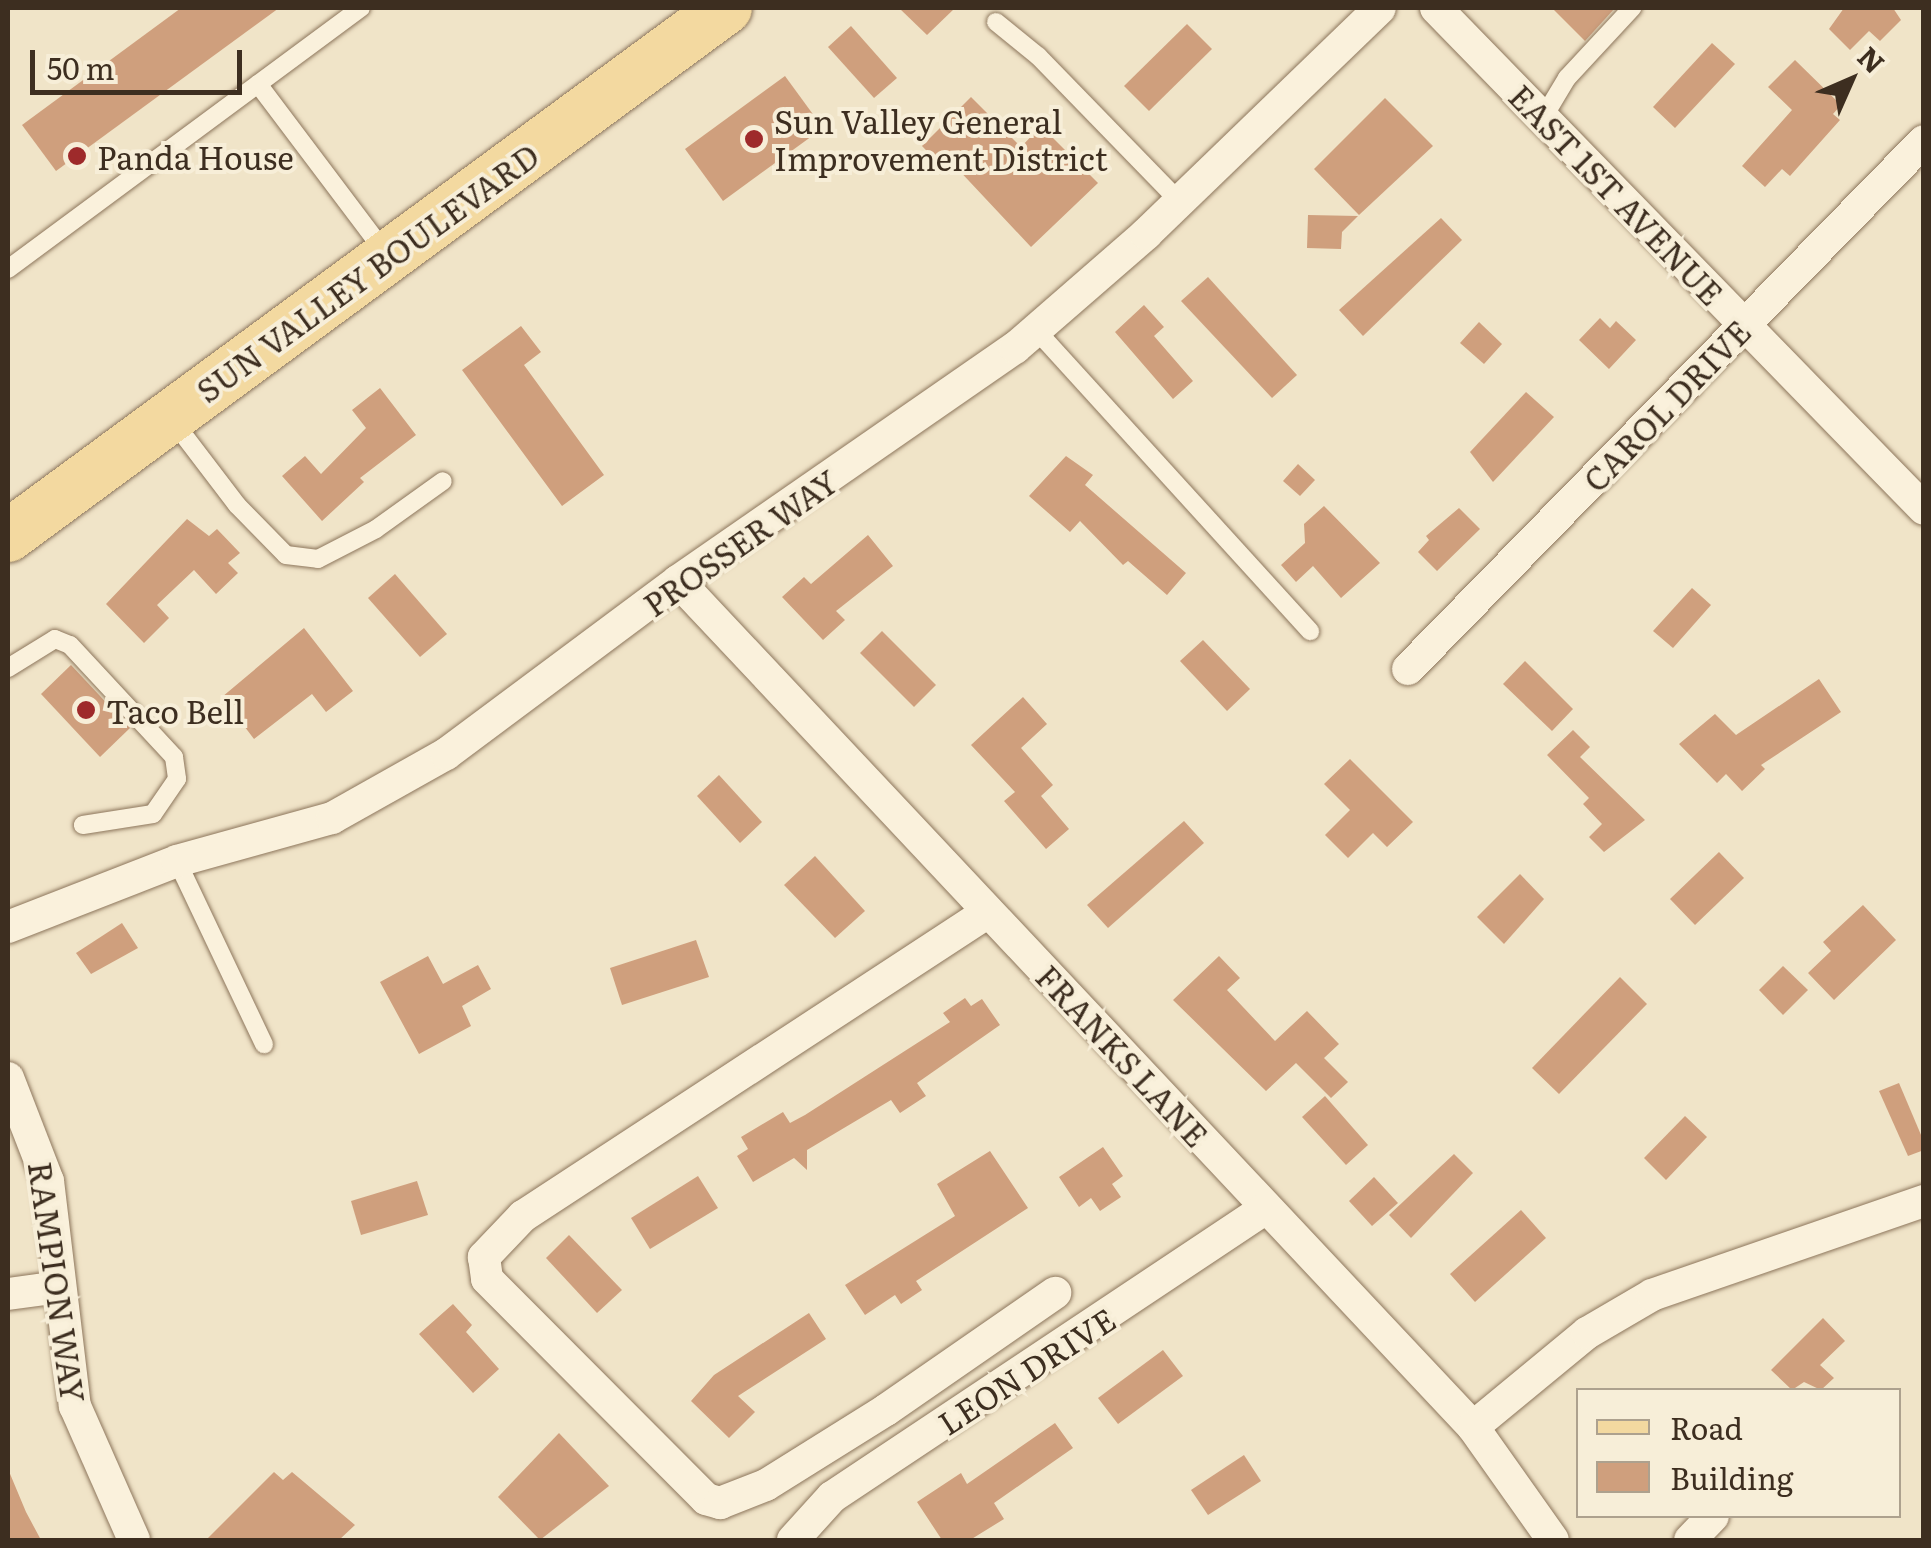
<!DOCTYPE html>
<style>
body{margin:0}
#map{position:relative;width:1931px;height:1548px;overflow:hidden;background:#f0e4c8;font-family:Literata,serif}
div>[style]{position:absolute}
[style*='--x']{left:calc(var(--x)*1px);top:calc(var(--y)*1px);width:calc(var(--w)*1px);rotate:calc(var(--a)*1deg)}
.building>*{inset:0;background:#cf9f7d}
.roads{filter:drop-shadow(0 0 2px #8d765c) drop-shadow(0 0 2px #8d765c)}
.service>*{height:18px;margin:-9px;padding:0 9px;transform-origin:9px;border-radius:9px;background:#faf1dc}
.minor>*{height:32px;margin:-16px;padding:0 16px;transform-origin:16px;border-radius:16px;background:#faf1dc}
.primary>*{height:52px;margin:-26px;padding:0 26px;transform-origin:26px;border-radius:26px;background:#f3d9a0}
.dots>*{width:28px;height:28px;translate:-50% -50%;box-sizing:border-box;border:5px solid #f7eed8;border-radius:50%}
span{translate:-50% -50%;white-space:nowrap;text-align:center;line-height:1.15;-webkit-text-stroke:8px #f7eed8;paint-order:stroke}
.poi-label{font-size:32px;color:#3d2e20}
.left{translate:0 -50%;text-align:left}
.street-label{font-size:32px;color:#3d2e20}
.frame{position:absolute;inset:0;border:10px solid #3d2e20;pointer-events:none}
.legend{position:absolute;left:1576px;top:1388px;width:325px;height:130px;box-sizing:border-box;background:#f7eed8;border:2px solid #ada18e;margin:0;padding:12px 18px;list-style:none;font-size:30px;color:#3d2e20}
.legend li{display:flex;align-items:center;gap:20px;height:50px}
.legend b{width:50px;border:2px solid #ada18e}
.north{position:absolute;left:1801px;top:30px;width:100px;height:100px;-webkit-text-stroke:8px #f7eed8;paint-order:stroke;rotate:45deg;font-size:28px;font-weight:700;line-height:40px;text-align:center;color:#3d2e20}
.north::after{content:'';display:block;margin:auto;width:35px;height:45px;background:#3d2e20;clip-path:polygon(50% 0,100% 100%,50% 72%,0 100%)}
.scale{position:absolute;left:30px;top:50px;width:212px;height:45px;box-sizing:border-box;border:5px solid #3d2e20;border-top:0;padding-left:12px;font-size:30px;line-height:35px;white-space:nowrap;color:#3d2e20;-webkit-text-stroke:8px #f7eed8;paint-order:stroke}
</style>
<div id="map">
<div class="building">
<div style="clip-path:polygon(181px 8px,279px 8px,56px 171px,22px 125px)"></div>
<div style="clip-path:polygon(899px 8px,955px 8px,927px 35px)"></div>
<div style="clip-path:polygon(1552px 8px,1615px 8px,1585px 41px)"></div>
<div style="clip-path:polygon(1844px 8px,1893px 8px,1901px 20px,1880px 41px,1869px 31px,1850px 50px,1829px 29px)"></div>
<div style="clip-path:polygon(1187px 24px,1212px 49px,1149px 111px,1124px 86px)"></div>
<div style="clip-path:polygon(851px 26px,897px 78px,874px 98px,828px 47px)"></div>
<div style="clip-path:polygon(1712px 43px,1735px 64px,1675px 128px,1653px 107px)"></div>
<div style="clip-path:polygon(1795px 60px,1841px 105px,1833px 114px,1840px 120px,1790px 176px,1782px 169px,1765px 187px,1742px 166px,1792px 110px,1768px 87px)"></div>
<div style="clip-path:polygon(785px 76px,823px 128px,723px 201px,685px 149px)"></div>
<div style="clip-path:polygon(971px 97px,1021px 147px,1041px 126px,1098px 183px,1031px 247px,954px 165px,947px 172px,922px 146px)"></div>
<div style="clip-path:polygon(1385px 98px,1433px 146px,1359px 215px,1314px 169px)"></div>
<div style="clip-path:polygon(1308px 215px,1358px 216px,1342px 232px,1341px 249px,1307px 248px)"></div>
<div style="clip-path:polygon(1441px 218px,1462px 240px,1363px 336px,1339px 310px)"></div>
<div style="clip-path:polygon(1208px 277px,1297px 375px,1272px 398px,1181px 301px)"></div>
<div style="clip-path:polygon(1144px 305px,1164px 327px,1154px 336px,1193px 381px,1173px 399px,1115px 332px)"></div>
<div style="clip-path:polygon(1600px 318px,1610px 328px,1616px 321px,1636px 340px,1609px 369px,1579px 340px)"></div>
<div style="clip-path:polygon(1479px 322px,1502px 344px,1484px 364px,1460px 343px)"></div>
<div style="clip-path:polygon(521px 326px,541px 352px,524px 365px,604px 475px,562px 506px,462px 370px)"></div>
<div style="clip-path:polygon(380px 388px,416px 435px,360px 478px,364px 482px,322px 521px,282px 476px,305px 456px,321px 474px,366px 428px,352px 410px)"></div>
<div style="clip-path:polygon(1526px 392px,1554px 417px,1493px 482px,1470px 452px)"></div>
<div style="clip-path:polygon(1066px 456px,1093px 475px,1085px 485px,1186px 573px,1167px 595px,1128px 561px,1123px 565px,1080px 521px,1070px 532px,1029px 496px)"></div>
<div style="clip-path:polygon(1298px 464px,1315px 480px,1300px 496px,1283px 481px)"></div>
<div style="clip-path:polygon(1324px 506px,1380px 563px,1341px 598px,1313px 566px,1296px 582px,1281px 565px,1305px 543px,1304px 524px)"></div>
<div style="clip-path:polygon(1459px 508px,1480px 529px,1437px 571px,1418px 552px,1429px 540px,1426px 536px)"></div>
<div style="clip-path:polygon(187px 519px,209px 536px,217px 529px,240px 553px,228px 563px,238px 573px,216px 594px,194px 570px,157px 605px,169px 618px,144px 643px,106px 604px)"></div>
<div style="clip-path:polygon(868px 535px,893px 566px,836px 611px,845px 620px,823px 640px,782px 597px,804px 577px,811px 584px)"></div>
<div style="clip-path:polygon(395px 574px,447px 634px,420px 657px,368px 598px)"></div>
<div style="clip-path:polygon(1692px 588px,1711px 605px,1673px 648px,1653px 631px)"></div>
<div style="clip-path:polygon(304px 628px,353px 691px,326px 712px,312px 694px,254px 739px,222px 697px)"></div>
<div style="clip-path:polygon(882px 631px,936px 685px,914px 707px,860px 653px)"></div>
<div style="clip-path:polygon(1203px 640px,1250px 689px,1227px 711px,1180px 661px)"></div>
<div style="clip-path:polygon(1525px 661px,1573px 709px,1552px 731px,1503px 684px)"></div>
<div style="clip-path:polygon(71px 665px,130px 728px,100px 757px,41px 694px)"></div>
<div style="clip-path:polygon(1819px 679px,1841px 712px,1761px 765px,1765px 769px,1742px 791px,1726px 774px,1717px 783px,1679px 744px,1715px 714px,1736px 735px)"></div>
<div style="clip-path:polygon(1023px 697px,1047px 724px,1021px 748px,1053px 785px,1041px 796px,1069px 829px,1046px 849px,1004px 801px,1015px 792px,971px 745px)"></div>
<div style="clip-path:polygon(1573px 730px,1590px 747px,1580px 757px,1645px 820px,1604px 852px,1589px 837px,1602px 824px,1583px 804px,1589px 798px,1547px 755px)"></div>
<div style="clip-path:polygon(1350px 759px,1413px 822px,1387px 847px,1373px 833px,1348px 858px,1325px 835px,1350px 810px,1324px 784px)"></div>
<div style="clip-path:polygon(719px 775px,762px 822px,740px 843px,697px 796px)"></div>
<div style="clip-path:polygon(1184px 821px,1204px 843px,1108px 928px,1087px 905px)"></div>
<div style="clip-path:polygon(1719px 852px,1744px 878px,1695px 925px,1670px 899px)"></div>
<div style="clip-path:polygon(815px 856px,865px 911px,835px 938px,784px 885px)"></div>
<div style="clip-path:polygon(1520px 874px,1544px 899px,1504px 944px,1477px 917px)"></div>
<div style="clip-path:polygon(1863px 905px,1896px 940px,1834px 1000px,1808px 973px,1831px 951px,1823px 942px)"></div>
<div style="clip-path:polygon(122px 923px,138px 948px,91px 974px,76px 953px)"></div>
<div style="clip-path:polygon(696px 940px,709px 977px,622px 1005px,610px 968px)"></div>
<div style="clip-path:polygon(428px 956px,443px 984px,478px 965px,491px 989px,462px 1006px,471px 1026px,419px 1054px,380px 982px)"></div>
<div style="clip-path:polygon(1219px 956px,1240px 978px,1227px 990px,1275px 1041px,1307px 1011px,1339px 1044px,1324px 1058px,1348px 1082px,1331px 1098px,1296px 1063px,1266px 1091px,1173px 1000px)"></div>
<div style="clip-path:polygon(1783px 966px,1808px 990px,1783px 1015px,1759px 990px)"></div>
<div style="clip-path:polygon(1620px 977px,1647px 1004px,1559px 1094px,1532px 1068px)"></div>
<div style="clip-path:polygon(965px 998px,971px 1006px,982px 999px,1000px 1025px,917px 1083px,926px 1096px,900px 1113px,891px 1100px,807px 1150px,807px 1170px,794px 1158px,753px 1182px,737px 1156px,748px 1149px,741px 1137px,783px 1112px,790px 1123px,805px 1115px,950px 1022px,943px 1013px)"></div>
<div style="clip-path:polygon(1899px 1083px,1924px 1142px,1924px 1150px,1908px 1156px,1879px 1091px)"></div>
<div style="clip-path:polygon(1325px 1096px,1368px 1145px,1346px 1165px,1302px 1117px)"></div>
<div style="clip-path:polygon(1685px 1116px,1707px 1137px,1666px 1180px,1644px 1158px)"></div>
<div style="clip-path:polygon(1103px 1147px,1123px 1176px,1112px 1184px,1121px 1197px,1100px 1211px,1091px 1198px,1079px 1207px,1059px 1177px)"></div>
<div style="clip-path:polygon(990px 1151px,1028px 1208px,916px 1281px,922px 1290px,901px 1304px,895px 1295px,865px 1315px,845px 1285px,955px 1216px,937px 1184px)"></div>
<div style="clip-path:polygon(1454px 1154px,1473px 1173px,1411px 1238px,1389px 1215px)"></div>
<div style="clip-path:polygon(698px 1176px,718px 1208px,650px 1249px,631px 1218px)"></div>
<div style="clip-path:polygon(1374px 1177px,1398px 1203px,1372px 1226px,1349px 1201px)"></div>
<div style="clip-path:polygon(417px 1181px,428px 1215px,361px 1235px,351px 1201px)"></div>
<div style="clip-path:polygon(1521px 1210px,1546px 1238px,1475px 1302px,1450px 1274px)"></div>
<div style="clip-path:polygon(569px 1235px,622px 1290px,597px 1313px,546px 1258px)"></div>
<div style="clip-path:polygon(453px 1304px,472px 1325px,466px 1332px,499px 1369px,473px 1393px,419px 1334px)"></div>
<div style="clip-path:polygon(809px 1313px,826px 1339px,738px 1396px,755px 1412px,729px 1438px,691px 1401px,714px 1375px)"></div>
<div style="clip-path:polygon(1823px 1318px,1845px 1341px,1820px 1365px,1834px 1378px,1821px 1390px,1804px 1382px,1792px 1390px,1771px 1370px)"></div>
<div style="clip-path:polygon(1163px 1350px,1183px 1376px,1118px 1424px,1098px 1398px)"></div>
<div style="clip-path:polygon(1055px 1423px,1073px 1448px,994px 1503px,1004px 1519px,970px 1540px,942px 1540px,917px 1502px,961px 1473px,967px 1484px)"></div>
<div style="clip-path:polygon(559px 1433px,609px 1486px,540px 1540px,498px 1497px)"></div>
<div style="clip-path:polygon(1244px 1455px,1261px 1481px,1208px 1515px,1191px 1490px)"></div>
<div style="clip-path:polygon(8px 1469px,26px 1512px,41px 1540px,8px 1540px)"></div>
<div style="clip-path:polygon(274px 1472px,283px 1480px,292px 1472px,355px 1525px,339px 1540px,206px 1540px)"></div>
</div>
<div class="roads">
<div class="service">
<div style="--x:996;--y:22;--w:54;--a:39"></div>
<div style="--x:1038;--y:56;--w:204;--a:45.8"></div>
<div style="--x:258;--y:84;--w:209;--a:53"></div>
<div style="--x:1543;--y:118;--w:47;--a:-59"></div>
<div style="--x:1567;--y:78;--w:96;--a:-47.1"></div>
<div style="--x:8;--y:269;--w:439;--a:-36.5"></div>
<div style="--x:1037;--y:331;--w:406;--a:47.7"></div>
<div style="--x:173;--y:421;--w:106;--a:52.7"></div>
<div style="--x:237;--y:505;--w:70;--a:45.6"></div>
<div style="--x:286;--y:555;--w:32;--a:7"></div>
<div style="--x:318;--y:559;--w:65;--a:-27.3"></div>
<div style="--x:376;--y:529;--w:82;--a:-35.6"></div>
<div style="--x:8;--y:668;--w:55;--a:-31.7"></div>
<div style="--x:55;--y:639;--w:16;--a:22"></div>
<div style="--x:70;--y:645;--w:153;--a:47.1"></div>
<div style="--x:174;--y:757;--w:22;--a:82"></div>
<div style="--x:177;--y:779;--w:42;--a:124.4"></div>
<div style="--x:153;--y:814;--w:71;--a:171.1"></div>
<div style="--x:177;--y:861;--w:203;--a:64.6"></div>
</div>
<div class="minor">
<div style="--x:1436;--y:8;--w:699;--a:45.75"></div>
<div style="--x:678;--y:581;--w:1161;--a:46.78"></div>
<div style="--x:1473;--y:1427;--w:138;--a:54.7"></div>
<div style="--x:1408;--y:669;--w:738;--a:-45.66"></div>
<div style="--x:988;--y:912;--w:556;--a:146.82"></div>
<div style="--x:523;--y:1216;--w:57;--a:133.6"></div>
<div style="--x:484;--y:1257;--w:22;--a:82"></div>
<div style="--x:487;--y:1279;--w:310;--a:45.1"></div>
<div style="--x:706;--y:1499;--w:15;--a:16"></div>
<div style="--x:720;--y:1503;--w:49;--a:-21.4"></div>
<div style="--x:766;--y:1485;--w:142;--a:-32"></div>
<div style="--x:886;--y:1410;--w:206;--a:-34.7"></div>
<div style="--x:8;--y:927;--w:181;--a:-21.3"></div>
<div style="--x:177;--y:861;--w:161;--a:-15.5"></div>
<div style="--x:332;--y:818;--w:131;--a:-29.3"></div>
<div style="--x:446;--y:754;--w:289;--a:-36.7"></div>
<div style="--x:678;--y:581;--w:410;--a:-34.7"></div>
<div style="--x:1015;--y:348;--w:174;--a:-41"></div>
<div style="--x:1146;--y:234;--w:325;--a:-44"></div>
<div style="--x:8;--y:1078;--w:110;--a:68.8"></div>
<div style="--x:48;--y:1181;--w:227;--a:83.2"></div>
<div style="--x:75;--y:1406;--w:146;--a:66.2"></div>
<div style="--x:8;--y:1294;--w:51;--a:-7.8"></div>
<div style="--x:1473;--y:1427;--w:148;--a:-39.5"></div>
<div style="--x:1587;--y:1333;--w:75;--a:-30.3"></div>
<div style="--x:1652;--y:1295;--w:288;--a:-19.1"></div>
<div style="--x:793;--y:1540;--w:58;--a:-47.8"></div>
<div style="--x:832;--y:1497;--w:521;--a:-33.66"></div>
<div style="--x:1690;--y:1540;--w:33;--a:-46"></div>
</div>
<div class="primary">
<div style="--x:8;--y:536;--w:891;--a:-36.33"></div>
</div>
</div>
<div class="dots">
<div style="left:754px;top:139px;background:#9e2a2b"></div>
<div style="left:77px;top:156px;background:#9e2a2b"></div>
<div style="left:86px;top:710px;background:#9e2a2b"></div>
</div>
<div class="poi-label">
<span class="left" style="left:774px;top:139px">Sun Valley General<br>Improvement District</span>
<span class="left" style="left:97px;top:156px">Panda House</span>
<span class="left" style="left:106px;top:710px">Taco Bell</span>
</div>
<div class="street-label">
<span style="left:1617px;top:194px;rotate:46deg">EAST 1ST AVENUE</span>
<span style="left:367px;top:272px;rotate:-36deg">SUN VALLEY BOULEVARD</span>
<span style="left:1666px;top:405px;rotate:-46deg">CAROL DRIVE</span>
<span style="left:740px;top:542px;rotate:-35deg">PROSSER WAY</span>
<span style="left:1123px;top:1055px;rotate:47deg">FRANKS LANE</span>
<span style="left:58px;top:1282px;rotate:82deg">RAMPION WAY</span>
<span style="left:1026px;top:1370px;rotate:-33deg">LEON DRIVE</span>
</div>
<div class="frame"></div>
<ul class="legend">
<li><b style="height:12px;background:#f3d9a0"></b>Road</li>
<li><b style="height:28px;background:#cf9f7d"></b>Building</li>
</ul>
<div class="north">N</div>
<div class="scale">50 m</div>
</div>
